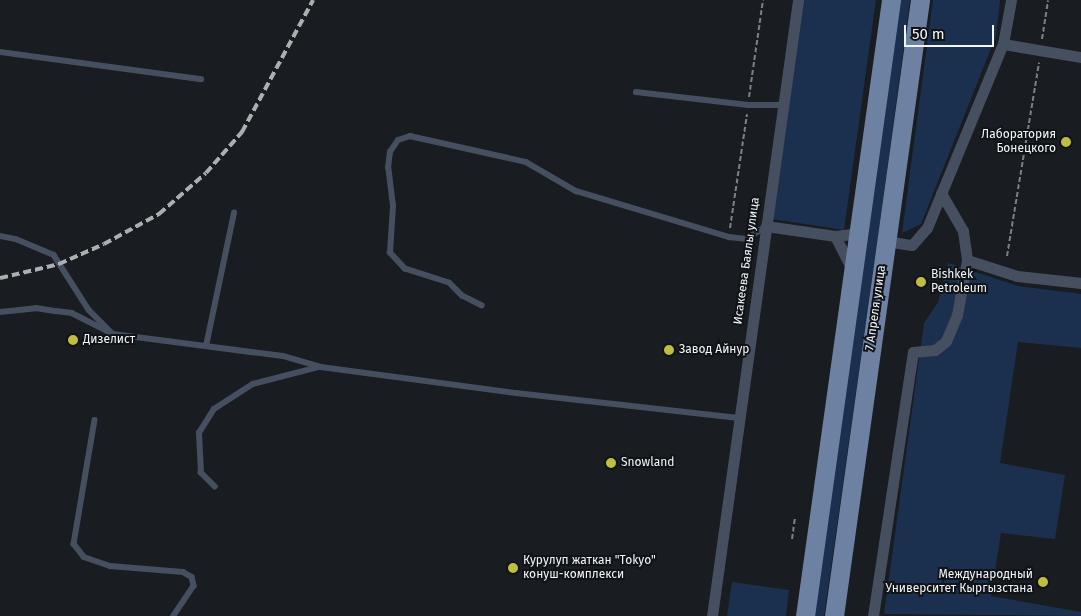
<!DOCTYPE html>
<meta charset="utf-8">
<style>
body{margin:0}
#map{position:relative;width:1081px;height:616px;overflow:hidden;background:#191c20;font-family:"Fira Sans",sans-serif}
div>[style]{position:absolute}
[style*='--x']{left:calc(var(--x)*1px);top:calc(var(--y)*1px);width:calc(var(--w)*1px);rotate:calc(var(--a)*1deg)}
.green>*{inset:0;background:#1b304e}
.path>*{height:2px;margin-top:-1px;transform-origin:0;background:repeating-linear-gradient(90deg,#7c7f83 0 5px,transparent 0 7.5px)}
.service>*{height:5.5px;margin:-2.75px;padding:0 2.75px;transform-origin:2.75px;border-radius:2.75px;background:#454f5f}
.minor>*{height:11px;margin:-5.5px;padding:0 5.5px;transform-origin:5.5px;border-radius:5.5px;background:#454f5f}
.primary>*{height:19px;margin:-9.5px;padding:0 9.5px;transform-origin:9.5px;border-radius:9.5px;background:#6d82a2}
.rail>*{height:4px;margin-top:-2px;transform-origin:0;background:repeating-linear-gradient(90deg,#acaeb2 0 8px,transparent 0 12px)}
.dots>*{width:14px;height:14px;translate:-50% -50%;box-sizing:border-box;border:2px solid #101317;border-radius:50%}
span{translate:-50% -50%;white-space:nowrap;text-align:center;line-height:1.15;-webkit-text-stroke:4px #101317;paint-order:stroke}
.poi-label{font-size:12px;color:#f3f5f8}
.right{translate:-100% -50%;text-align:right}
.left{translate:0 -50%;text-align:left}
.street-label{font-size:12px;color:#f3f5f8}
.scale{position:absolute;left:904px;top:25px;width:90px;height:22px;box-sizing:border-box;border:2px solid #f3f5f8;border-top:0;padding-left:6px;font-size:15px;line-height:18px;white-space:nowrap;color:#f3f5f8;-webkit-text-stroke:4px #101317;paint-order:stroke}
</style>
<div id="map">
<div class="green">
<div style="clip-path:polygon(798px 0,876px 0,844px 230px,772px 219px)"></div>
<div style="clip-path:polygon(900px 0,910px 0,877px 244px,824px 616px,814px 616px)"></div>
<div style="clip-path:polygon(933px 0,1000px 0,996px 36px,921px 224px,902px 233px)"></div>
<div style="clip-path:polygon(948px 263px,1018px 286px,1081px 294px,1081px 348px,1018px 342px,1000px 463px,1065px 475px,1055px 539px,1001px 533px,991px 596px,1081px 612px,1081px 616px,884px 614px,924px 323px,938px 302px)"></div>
<div style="clip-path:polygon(732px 582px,789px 590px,786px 616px,727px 616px)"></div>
</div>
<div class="path">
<div style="--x:1042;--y:39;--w:39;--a:-81"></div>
<div style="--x:749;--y:97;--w:98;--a:-81.8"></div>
<div style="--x:730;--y:228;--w:115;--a:-81.5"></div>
<div style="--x:1007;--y:256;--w:196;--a:-80.6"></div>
<div style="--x:792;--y:539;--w:22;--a:-82"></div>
</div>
<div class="service">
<div style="--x:0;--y:52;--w:203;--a:7.7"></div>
<div style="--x:636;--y:92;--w:113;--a:6.6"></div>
<div style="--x:748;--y:105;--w:35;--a:0"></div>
<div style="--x:0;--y:236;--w:16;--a:11"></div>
<div style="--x:16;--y:239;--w:41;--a:22.8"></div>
<div style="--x:54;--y:255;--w:65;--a:57.5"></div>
<div style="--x:89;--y:310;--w:33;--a:45"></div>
<div style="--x:482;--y:306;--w:22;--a:-153"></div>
<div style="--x:462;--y:296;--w:18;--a:-135"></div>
<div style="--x:449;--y:283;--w:46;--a:-162.3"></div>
<div style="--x:405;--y:269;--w:22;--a:-133"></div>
<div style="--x:390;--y:253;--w:47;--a:-86.3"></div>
<div style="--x:393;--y:206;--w:38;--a:-97"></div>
<div style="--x:388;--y:168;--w:16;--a:-83"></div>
<div style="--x:390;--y:152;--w:14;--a:-56"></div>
<div style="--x:398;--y:140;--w:13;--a:-18"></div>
<div style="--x:410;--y:136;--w:119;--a:12.6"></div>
<div style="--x:526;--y:162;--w:58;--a:30.1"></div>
<div style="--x:576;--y:191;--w:160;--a:16.7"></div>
<div style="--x:729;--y:237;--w:18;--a:6"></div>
<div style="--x:747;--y:239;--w:23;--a:-34"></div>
<div style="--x:0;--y:312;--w:36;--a:-6"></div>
<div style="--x:36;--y:308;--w:20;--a:9"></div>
<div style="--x:56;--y:311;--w:16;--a:7"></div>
<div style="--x:72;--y:313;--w:46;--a:27.1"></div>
<div style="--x:113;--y:334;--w:171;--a:7.4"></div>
<div style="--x:283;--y:356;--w:40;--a:16"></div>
<div style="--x:321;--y:367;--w:197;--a:7.6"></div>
<div style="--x:516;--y:393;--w:224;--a:6.4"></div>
<div style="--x:206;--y:346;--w:136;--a:-78.1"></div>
<div style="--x:95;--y:420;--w:126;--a:99.6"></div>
<div style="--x:74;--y:544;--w:16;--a:52"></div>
<div style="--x:84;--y:557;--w:28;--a:19"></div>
<div style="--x:110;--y:566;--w:73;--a:4.7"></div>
<div style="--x:183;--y:572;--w:10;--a:29"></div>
<div style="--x:192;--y:577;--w:9;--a:77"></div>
<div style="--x:194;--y:586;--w:36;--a:124"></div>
<div style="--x:215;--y:487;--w:20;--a:-135"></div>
<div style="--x:201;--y:473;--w:40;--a:-92.9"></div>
<div style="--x:199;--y:433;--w:28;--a:-58"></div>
<div style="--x:214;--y:409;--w:46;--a:-32.7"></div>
<div style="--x:253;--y:384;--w:68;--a:-14.4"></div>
</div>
<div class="minor">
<div style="--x:1003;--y:44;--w:79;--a:9.5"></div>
<div style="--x:941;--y:193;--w:44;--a:59.9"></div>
<div style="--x:963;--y:231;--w:29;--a:82"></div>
<div style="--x:967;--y:260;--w:52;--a:17.7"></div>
<div style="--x:1017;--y:276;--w:64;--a:6.2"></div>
<div style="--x:766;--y:226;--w:70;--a:8.2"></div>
<div style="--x:835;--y:236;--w:23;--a:-7"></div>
<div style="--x:835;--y:236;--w:38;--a:63"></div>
<div style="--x:886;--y:241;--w:26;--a:9"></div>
<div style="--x:912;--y:245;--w:23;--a:-49"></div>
<div style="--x:927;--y:228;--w:199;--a:-67.6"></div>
<div style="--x:1003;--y:44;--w:45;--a:-79.7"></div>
<div style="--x:712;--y:616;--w:622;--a:-82.05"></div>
<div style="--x:873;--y:616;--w:267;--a:-81.4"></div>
<div style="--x:913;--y:352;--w:22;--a:-5"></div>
<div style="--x:935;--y:350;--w:14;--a:-39"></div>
<div style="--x:946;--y:341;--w:28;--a:-67"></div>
<div style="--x:957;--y:315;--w:56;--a:-79.7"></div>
</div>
<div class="primary">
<div style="--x:805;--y:616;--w:622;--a:-82.05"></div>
<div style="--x:834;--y:616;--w:622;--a:-82.05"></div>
</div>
<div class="rail">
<div style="--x:0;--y:278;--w:61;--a:-13.3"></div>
<div style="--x:59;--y:264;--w:49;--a:-24"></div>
<div style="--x:104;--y:244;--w:63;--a:-28.6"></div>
<div style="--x:159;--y:214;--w:62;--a:-41.1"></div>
<div style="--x:206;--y:173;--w:55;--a:-48.7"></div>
<div style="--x:242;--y:132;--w:150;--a:-61.7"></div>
</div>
<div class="dots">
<div style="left:1066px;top:142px;background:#c0be40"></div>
<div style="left:921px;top:282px;background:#c0be40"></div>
<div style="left:73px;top:340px;background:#c0be40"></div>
<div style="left:669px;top:350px;background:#c0be40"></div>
<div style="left:611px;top:463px;background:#c0be40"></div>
<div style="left:513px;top:568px;background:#c0be40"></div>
<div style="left:1043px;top:582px;background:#c0be40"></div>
</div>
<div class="poi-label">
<span class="right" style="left:1056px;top:142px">Лаборатория<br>Бонецкого</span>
<span class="left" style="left:931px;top:282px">Bishkek<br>Petroleum</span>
<span class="left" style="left:83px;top:340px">Дизелист</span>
<span class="left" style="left:679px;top:350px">Завод Айнур</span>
<span class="left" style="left:621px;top:463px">Snowland</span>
<span class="left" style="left:523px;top:568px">Курулуп жаткан "Tokyo"<br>конуш-комплекси</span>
<span class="right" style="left:1033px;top:582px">Международный<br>Университет Кыргызстана</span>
</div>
<div class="street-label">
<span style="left:747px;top:261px;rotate:-82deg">Исакеева Баялы улица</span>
<span style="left:876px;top:308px;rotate:-82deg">7 Апреля улица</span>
</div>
<div class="scale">50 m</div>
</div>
